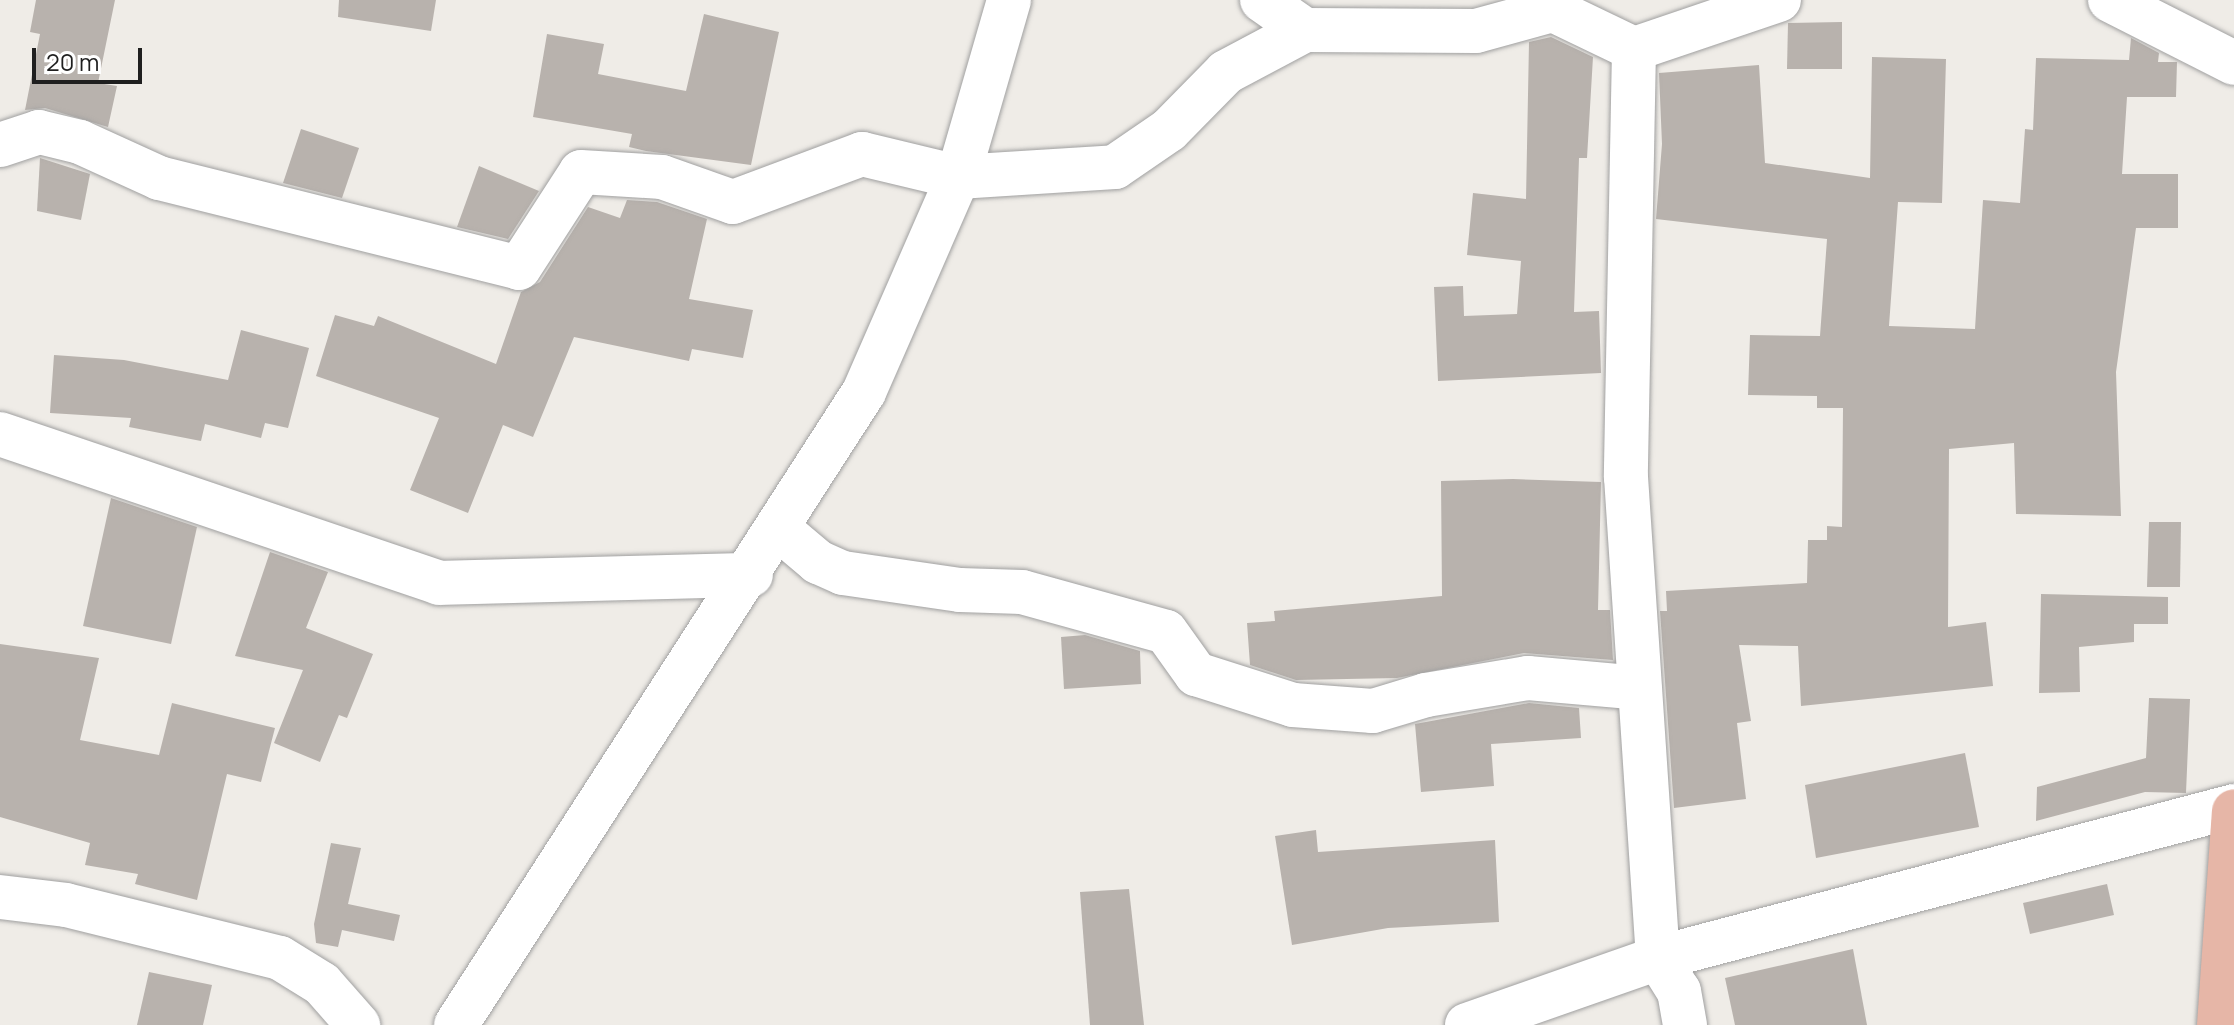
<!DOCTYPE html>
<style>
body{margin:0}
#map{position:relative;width:2234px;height:1025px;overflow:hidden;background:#efece7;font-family:Manrope,sans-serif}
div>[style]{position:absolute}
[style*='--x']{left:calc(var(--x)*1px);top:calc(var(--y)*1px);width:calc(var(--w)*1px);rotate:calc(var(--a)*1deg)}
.building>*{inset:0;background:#b8b2ad}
.roads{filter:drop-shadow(0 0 2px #a0a0a0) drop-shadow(0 0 2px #a0a0a0)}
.minor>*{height:44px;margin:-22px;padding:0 22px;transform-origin:22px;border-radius:22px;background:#fff}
.trunk>*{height:44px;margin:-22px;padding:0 22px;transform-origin:22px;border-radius:22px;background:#e6b6a7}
span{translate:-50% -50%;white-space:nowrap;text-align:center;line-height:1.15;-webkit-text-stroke:6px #fff;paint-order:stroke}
.scale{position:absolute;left:32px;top:48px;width:110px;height:36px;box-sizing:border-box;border:4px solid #1f1f1f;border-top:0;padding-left:10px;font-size:24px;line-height:28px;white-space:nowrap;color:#1f1f1f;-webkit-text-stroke:6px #fff;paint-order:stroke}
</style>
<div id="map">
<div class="building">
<div style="clip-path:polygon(36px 0,115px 0,98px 83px,117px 86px,108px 127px,45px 108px,25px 110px,40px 34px,30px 32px)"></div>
<div style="clip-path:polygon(339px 0,436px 0,431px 31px,338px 17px)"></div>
<div style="clip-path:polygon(704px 14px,779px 32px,751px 165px,646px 151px,629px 147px,632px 134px,533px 117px,547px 34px,604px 44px,598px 74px,686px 91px)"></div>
<div style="clip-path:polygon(1842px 22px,1842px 69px,1787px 69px,1788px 23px)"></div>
<div style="clip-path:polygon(1551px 37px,1593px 57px,1587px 158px,1579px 158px,1574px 312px,1599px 311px,1601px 373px,1438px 381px,1434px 287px,1463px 286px,1464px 316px,1517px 314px,1521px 261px,1467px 255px,1473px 193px,1526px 199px,1529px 42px)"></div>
<div style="clip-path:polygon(2131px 38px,2159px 53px,2158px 62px,2177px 62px,2176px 97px,2127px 97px,2122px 174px,2178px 174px,2178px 228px,2136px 228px,2116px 372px,2121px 516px,2016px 514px,2014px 443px,1949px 449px,1948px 627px,1986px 622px,1993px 686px,1801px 706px,1798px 646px,1739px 645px,1751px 721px,1737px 723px,1746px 799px,1674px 808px,1660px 611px,1667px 611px,1666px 591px,1807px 583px,1808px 540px,1827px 540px,1827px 526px,1842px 527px,1843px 408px,1817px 408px,1817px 396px,1748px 395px,1750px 335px,1820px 336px,1827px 239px,1656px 219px,1662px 144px,1659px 73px,1759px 65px,1765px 163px,1870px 178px,1872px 57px,1946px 59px,1942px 203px,1898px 202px,1889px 326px,1975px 329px,1983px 200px,2020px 203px,2025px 129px,2033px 130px,2036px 58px,2129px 60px)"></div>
<div style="clip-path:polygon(301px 129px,359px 148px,342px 198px,283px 183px)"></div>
<div style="clip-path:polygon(40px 158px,90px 174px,81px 220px,37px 211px)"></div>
<div style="clip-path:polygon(479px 166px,539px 191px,508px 239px,457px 227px)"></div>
<div style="clip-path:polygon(627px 200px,657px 202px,707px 219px,689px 299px,753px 310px,743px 358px,692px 349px,689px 361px,574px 337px,533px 437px,503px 425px,468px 513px,410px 490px,439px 418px,316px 376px,335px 315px,374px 326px,378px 316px,496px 364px,521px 292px,540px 282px,588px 207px,620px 218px)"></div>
<div style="clip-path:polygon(241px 330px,309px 348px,288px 428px,265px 423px,261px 438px,205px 424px,201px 441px,129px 427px,131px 418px,50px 413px,54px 355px,124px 360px,228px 380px)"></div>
<div style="clip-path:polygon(1513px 479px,1601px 482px,1598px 610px,1610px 610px,1613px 660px,1524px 653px,1397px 678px,1296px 680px,1250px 665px,1247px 623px,1275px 621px,1274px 611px,1442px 596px,1441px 481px)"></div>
<div style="clip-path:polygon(111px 498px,197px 527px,171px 644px,83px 626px)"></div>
<div style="clip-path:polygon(2149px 522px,2181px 522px,2180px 587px,2147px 587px)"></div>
<div style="clip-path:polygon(270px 552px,328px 572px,306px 628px,373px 654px,347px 718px,339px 715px,320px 762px,274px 743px,303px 670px,235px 656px)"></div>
<div style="clip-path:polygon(2041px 594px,2168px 597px,2168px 624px,2134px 624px,2134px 642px,2079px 647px,2080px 692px,2039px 693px)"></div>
<div style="clip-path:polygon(1085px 635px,1140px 651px,1141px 684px,1064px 689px,1061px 637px)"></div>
<div style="clip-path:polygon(0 644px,99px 658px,80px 740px,159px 755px,172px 703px,275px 728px,261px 782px,227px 774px,197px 900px,135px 884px,138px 874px,85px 865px,90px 843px,0 817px)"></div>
<div style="clip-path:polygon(2149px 698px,2190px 699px,2186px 793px,2145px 792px,2036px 821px,2037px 787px,2146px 758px)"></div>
<div style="clip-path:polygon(1529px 703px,1579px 708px,1581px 738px,1491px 744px,1494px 786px,1421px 792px,1415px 724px)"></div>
<div style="clip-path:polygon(1965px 753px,1979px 827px,1816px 858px,1805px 785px)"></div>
<div style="clip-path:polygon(1316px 830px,1318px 852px,1495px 840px,1499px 922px,1388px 928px,1292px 945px,1275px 836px)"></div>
<div style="clip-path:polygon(331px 843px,361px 848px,348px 904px,400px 915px,394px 941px,342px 930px,338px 947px,316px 943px,314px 924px)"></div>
<div style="clip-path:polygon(2107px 884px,2114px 915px,2030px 934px,2023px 903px)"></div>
<div style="clip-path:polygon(1129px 889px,1144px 1025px,1090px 1025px,1080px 892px)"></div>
<div style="clip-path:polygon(1853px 949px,1867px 1025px,1735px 1025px,1725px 978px)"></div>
<div style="clip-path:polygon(149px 972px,212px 985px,203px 1025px,137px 1025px)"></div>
</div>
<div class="roads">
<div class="minor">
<div style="--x:1262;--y:0;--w:52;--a:34.9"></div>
<div style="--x:2110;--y:0;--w:139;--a:26.9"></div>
<div style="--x:1634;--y:49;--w:428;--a:91.1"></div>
<div style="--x:1626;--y:477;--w:482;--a:86.2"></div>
<div style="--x:1658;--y:958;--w:39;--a:58"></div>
<div style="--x:1679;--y:991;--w:35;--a:80"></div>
<div style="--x:0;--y:145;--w:41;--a:-18.4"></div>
<div style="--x:39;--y:132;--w:42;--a:13.7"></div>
<div style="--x:80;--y:142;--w:87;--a:24.5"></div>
<div style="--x:159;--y:178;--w:371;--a:14"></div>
<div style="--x:519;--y:268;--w:114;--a:-57.1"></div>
<div style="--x:581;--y:172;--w:81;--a:3.5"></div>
<div style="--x:662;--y:177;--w:75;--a:19.4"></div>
<div style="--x:733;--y:202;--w:138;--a:-20.4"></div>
<div style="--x:862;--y:154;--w:99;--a:13.5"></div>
<div style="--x:958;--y:177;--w:157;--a:-3.6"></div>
<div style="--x:1115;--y:167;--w:65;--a:-34.4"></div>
<div style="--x:1169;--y:130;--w:81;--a:-45.5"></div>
<div style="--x:1226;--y:72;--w:89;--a:-28"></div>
<div style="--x:1305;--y:30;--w:171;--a:0.3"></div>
<div style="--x:1476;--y:31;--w:80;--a:-15.3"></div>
<div style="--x:1553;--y:10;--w:90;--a:25.7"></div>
<div style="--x:1634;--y:49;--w:153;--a:-18.7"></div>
<div style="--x:0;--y:434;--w:464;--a:18.7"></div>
<div style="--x:439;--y:583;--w:312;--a:-1.5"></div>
<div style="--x:780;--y:530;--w:50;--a:40.1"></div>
<div style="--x:818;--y:562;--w:27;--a:24"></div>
<div style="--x:843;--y:573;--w:118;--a:8.3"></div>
<div style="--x:960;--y:590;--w:62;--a:1.8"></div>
<div style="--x:1022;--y:592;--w:149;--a:15.5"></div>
<div style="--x:1166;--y:632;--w:52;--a:54.5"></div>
<div style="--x:1196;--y:674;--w:102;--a:17.7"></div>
<div style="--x:1293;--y:705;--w:80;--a:4.3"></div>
<div style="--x:1373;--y:711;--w:55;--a:-16.8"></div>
<div style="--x:1426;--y:695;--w:103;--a:-9.5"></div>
<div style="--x:1528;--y:678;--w:112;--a:5.1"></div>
<div style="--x:0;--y:897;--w:66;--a:6.9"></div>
<div style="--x:66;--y:905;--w:220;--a:13.9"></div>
<div style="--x:280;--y:958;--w:49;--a:31.8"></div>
<div style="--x:322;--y:984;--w:55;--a:48.7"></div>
<div style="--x:456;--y:1025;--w:753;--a:-57.2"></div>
<div style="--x:864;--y:392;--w:235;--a:-66.4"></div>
<div style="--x:958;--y:177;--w:184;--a:-73.9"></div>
<div style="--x:1467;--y:1025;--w:202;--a:-19.3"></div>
<div style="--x:1658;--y:958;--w:596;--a:-14.78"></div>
</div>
<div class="trunk">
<div style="--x:2219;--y:1025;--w:214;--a:-86"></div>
</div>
</div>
<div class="scale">20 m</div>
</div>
